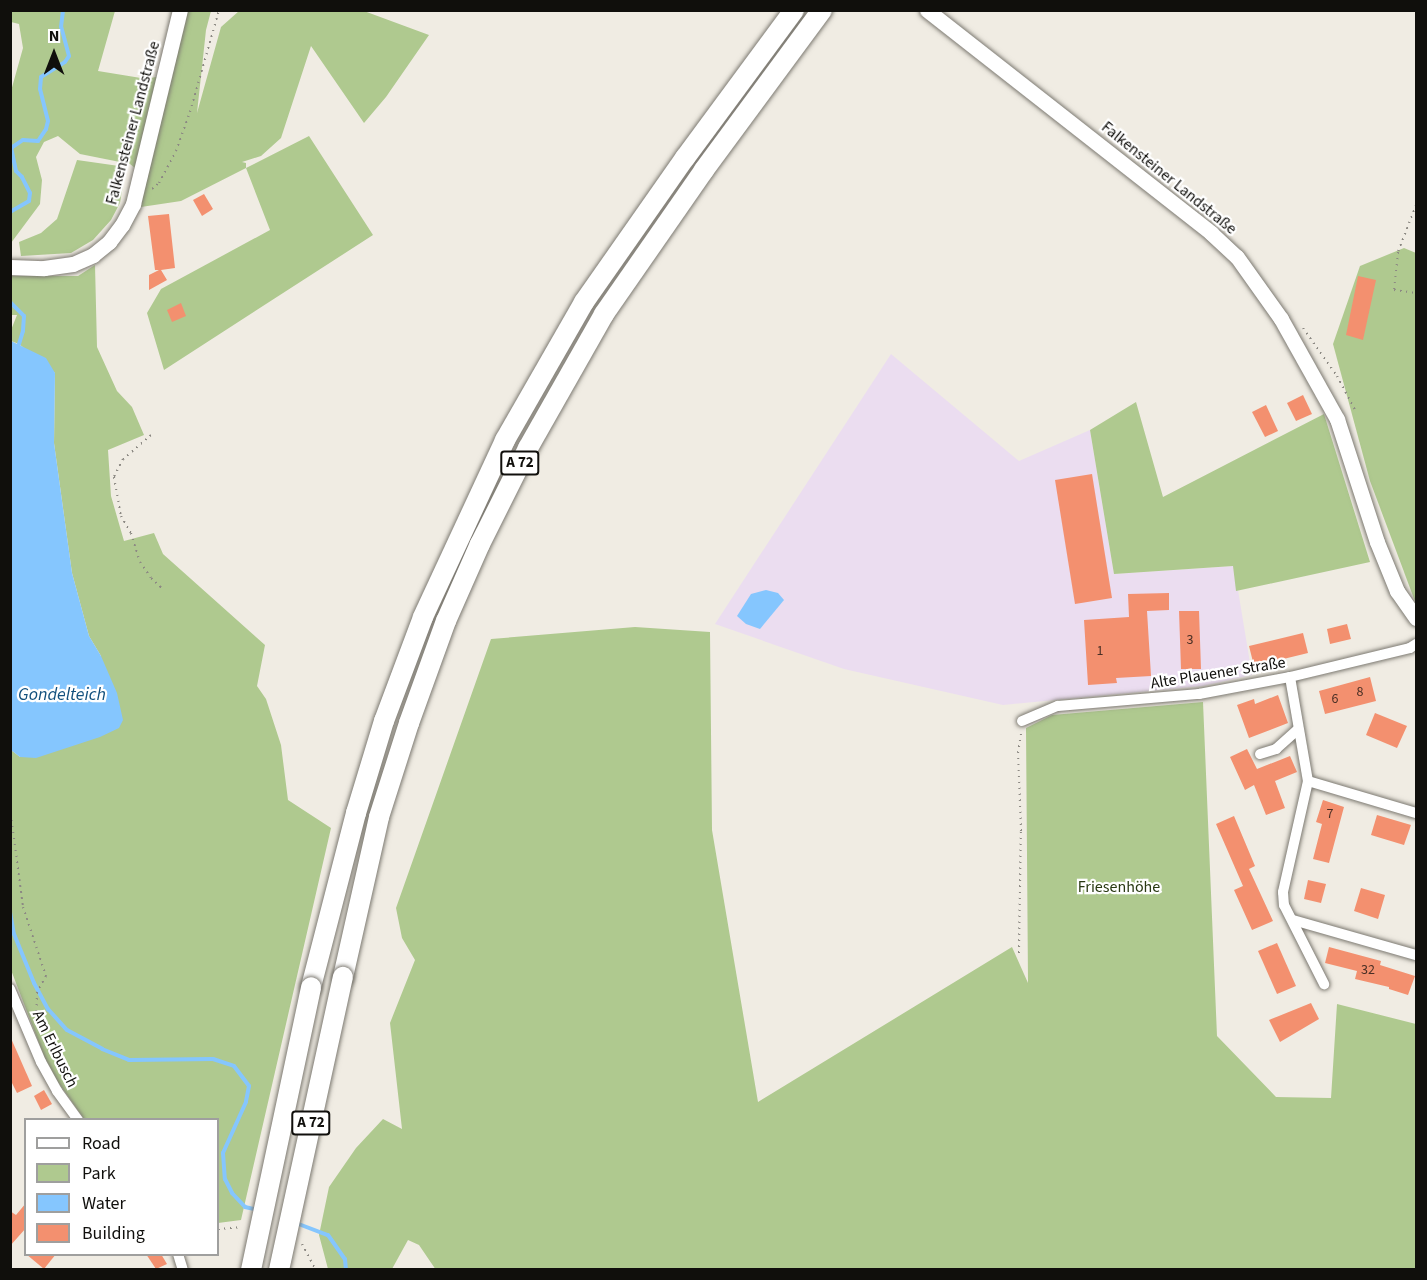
<!DOCTYPE html>
<meta charset="utf-8">
<style>
body{margin:0}
#map{position:relative;width:1427px;height:1280px;overflow:hidden;background:#f0ece3;font-family:"Source Sans 3",sans-serif}
div>[style]{position:absolute}
[style*='--x']{left:calc(var(--x)*1px);top:calc(var(--y)*1px);width:calc(var(--w)*1px);rotate:calc(var(--a)*1deg)}
.commercial>*{inset:0;background:#ebddf0}
.green>*{inset:0;background:#afc98f}
.water>*{inset:0;background:#85c6fe}
.stream>*{height:4px;margin:-2px;padding:0 2px;transform-origin:2px;border-radius:2px;background:#85c6fe}
.building>*{inset:0;background:#f3906f}
.path>*{height:2px;margin-top:-1px;transform-origin:0;background:repeating-linear-gradient(90deg,#8c8983 0 1.5px,transparent 0 6px)}
.roads{filter:drop-shadow(0 0 2px #7c7971) drop-shadow(0 0 2px #7c7971)}
.minor>*{height:10px;margin:-5px;padding:0 5px;transform-origin:5px;border-radius:5px;background:#fff}
.secondary>*{height:15px;margin:-7.5px;padding:0 7.5px;transform-origin:7.5px;border-radius:7.5px;background:#fff}
.motorway>*{height:20px;margin:-10px;padding:0 10px;transform-origin:10px;border-radius:10px;background:#fff}
.bridges{filter:drop-shadow(0 0 2px #7c7971) drop-shadow(0 0 2px #7c7971)}
.motorway-bridge>*{height:20px;margin:-10px;padding:0 10px;transform-origin:10px;border-radius:10px;background:#fff}
span{translate:-50% -50%;white-space:nowrap;text-align:center;line-height:1.15;-webkit-text-stroke:4.5px #fff;paint-order:stroke}
.number-label{font-size:14px;color:#492f25}
.number-label span{-webkit-text-stroke-width:0}
.shield-label span{padding:2px 4px;background:#fff;border:2px solid;border-radius:4px;-webkit-text-stroke-width:0}
.shield-label{font-size:15px;color:#100f0c;font-weight:700}
.street-label{font-size:16px;color:#100f0c}
.park-label{font-size:16px;color:#293913}
.water-label{font-size:18px;color:#12507d;font-style:italic}
.frame{position:absolute;inset:0;border:12px solid #100f0c;pointer-events:none}
.legend{position:absolute;left:24px;top:1118px;width:195px;height:138px;box-sizing:border-box;background:#fff;border:2px solid #9f9f9e;margin:0;padding:8px 10px;list-style:none;font-size:18px;color:#100f0c}
.legend li{display:flex;align-items:center;gap:12px;height:30px}
.legend b{width:30px;border:2px solid #9f9f9e}
.north{position:absolute;left:24px;top:24px;width:60px;height:60px;-webkit-text-stroke:4px #fff;paint-order:stroke;rotate:0deg;font-size:16px;font-weight:700;line-height:24px;text-align:center;color:#100f0c}
.north::after{content:'';display:block;margin:auto;width:21px;height:27px;background:#100f0c;clip-path:polygon(50% 0,100% 100%,50% 72%,0 100%)}
</style>
<div id="map">
<div class="commercial">
<div style="clip-path:polygon(891px 354px,1019px 461px,1090px 430px,1114px 574px,1234px 566px,1252px 675px,1203px 686px,1003px 705px,844px 669px,715px 624px)"></div>
</div>
<div class="green">
<div style="clip-path:polygon(11px 11px,115px 11px,98px 71px,147px 79px,168px 74px,186px 11px,211px 11px,206px 30px,197px 113px,221px 27px,239px 11px,364px 11px,429px 35px,386px 97px,364px 123px,311px 46px,281px 138px,261px 156px,242px 162px,246px 163px,246px 168px,309px 136px,373px 235px,164px 370px,147px 313px,161px 289px,270px 230px,246px 168px,181px 201px,141px 207px,146px 177px,130px 164px,80px 154px,58px 136px,44px 142px,36px 157px,42px 180px,40px 204px,11px 243px,11px 91px,23px 48px,19px 24px,11px 22px)"></div>
<div style="clip-path:polygon(77px 160px,126px 167px,120px 203px,111px 220px,93px 240px,71px 253px,21px 256px,19px 242px,41px 233px,57px 219px)"></div>
<div style="clip-path:polygon(1404px 248px,1416px 253px,1416px 604px,1370px 481px,1333px 344px,1360px 266px)"></div>
<div style="clip-path:polygon(95px 265px,97px 347px,117px 391px,132px 407px,144px 435px,108px 450px,111px 496px,124px 541px,154px 533px,163px 554px,265px 645px,257px 686px,266px 699px,281px 745px,288px 800px,331px 828px,241px 1220px,218px 1223px,218px 1120px,84px 1119px,58px 1082px,44px 1056px,11px 970px,11px 750px,20px 757px,101px 656px,89px 636px,72px 573px,54px 443px,55px 373px,19px 344px,11px 341px,11px 330px,17px 315px,11px 315px,11px 276px,78px 276px)"></div>
<div style="clip-path:polygon(1136px 402px,1163px 497px,1324px 414px,1370px 562px,1236px 591px,1233px 566px,1114px 574px,1090px 430px)"></div>
<div style="clip-path:polygon(635px 627px,710px 632px,712px 830px,758px 1102px,1012px 947px,1028px 983px,1026px 728px,1052px 715px,1203px 702px,1217px 1036px,1276px 1097px,1331px 1098px,1337px 1004px,1416px 1024px,1416px 1269px,436px 1270px,419px 1245px,408px 1240px,392px 1269px,328px 1269px,319px 1235px,329px 1187px,356px 1148px,383px 1119px,402px 1129px,390px 1023px,415px 960px,402px 938px,396px 908px,491px 639px)"></div>
</div>
<div class="water">
<div style="clip-path:polygon(11px 341px,46px 358px,55px 373px,54px 443px,72px 573px,89px 636px,101px 656px,117px 693px,123px 720px,119px 728px,100px 737px,36px 758px,20px 757px,11px 750px)"></div>
<div style="clip-path:polygon(766px 590px,778px 593px,784px 600px,760px 629px,746px 624px,737px 616px,751px 594px)"></div>
</div>
<div class="stream">
<div style="--x:10;--y:212;--w:22;--a:-30"></div>
<div style="--x:29;--y:201;--w:8;--a:-83"></div>
<div style="--x:30;--y:193;--w:18;--a:-117"></div>
<div style="--x:22;--y:177;--w:8;--a:-135"></div>
<div style="--x:16;--y:171;--w:24;--a:-102"></div>
<div style="--x:11;--y:148;--w:14;--a:-34"></div>
<div style="--x:23;--y:140;--w:15;--a:4"></div>
<div style="--x:38;--y:141;--w:14;--a:-56"></div>
<div style="--x:46;--y:129;--w:8;--a:-76"></div>
<div style="--x:48;--y:121;--w:33;--a:-104"></div>
<div style="--x:40;--y:89;--w:12;--a:-85"></div>
<div style="--x:41;--y:77;--w:28;--a:-32"></div>
<div style="--x:65;--y:62;--w:7;--a:-56"></div>
<div style="--x:69;--y:56;--w:30;--a:-105"></div>
<div style="--x:61;--y:27;--w:17;--a:-83"></div>
<div style="--x:10;--y:302;--w:20;--a:45"></div>
<div style="--x:24;--y:316;--w:15;--a:94"></div>
<div style="--x:23;--y:331;--w:14;--a:107"></div>
<div style="--x:10;--y:912;--w:22;--a:80"></div>
<div style="--x:14;--y:934;--w:53;--a:67.8"></div>
<div style="--x:34;--y:983;--w:30;--a:62"></div>
<div style="--x:48;--y:1009;--w:28;--a:48"></div>
<div style="--x:67;--y:1030;--w:40;--a:28"></div>
<div style="--x:102;--y:1049;--w:29;--a:22"></div>
<div style="--x:129;--y:1060;--w:84;--a:-0.7"></div>
<div style="--x:213;--y:1059;--w:22;--a:18"></div>
<div style="--x:234;--y:1066;--w:25;--a:53"></div>
<div style="--x:249;--y:1086;--w:16;--a:101"></div>
<div style="--x:246;--y:1102;--w:56;--a:114.3"></div>
<div style="--x:223;--y:1153;--w:26;--a:86"></div>
<div style="--x:225;--y:1179;--w:16;--a:63"></div>
<div style="--x:232;--y:1193;--w:19;--a:47"></div>
<div style="--x:245;--y:1207;--w:13;--a:13"></div>
<div style="--x:296;--y:1223;--w:34;--a:21"></div>
<div style="--x:328;--y:1235;--w:29;--a:55"></div>
<div style="--x:345;--y:1259;--w:11;--a:85"></div>
</div>
<div class="building">
<div style="clip-path:polygon(204px 194px,213px 209px,202px 216px,193px 200px)"></div>
<div style="clip-path:polygon(169px 214px,175px 268px,161px 270px,167px 280px,149px 290px,149px 275px,159px 270px,155px 270px,148px 216px)"></div>
<div style="clip-path:polygon(1358px 276px,1376px 280px,1363px 340px,1346px 335px)"></div>
<div style="clip-path:polygon(181px 303px,186px 316px,172px 322px,167px 310px)"></div>
<div style="clip-path:polygon(1303px 395px,1312px 414px,1296px 421px,1287px 403px)"></div>
<div style="clip-path:polygon(1266px 405px,1278px 431px,1265px 437px,1252px 412px)"></div>
<div style="clip-path:polygon(1092px 474px,1112px 598px,1075px 604px,1055px 480px)"></div>
<div style="clip-path:polygon(1169px 593px,1169px 610px,1147px 611px,1151px 676px,1116px 678px,1117px 683px,1088px 685px,1084px 620px,1129px 617px,1128px 594px)"></div>
<div style="clip-path:polygon(1179px 611px,1199px 611px,1201px 669px,1181px 669px)"></div>
<div style="clip-path:polygon(1347px 624px,1351px 639px,1330px 644px,1327px 629px)"></div>
<div style="clip-path:polygon(1303px 633px,1308px 653px,1254px 666px,1249px 646px)"></div>
<div style="clip-path:polygon(1370px 677px,1376px 701px,1325px 714px,1319px 691px)"></div>
<div style="clip-path:polygon(1278px 695px,1288px 723px,1249px 738px,1237px 705px,1254px 699px,1255px 704px)"></div>
<div style="clip-path:polygon(1375px 713px,1407px 726px,1397px 748px,1366px 735px)"></div>
<div style="clip-path:polygon(1247px 749px,1257px 769px,1290px 756px,1297px 772px,1275px 781px,1285px 808px,1266px 815px,1254px 785px,1245px 790px,1230px 757px)"></div>
<div style="clip-path:polygon(1323px 800px,1344px 807px,1329px 863px,1313px 859px,1322px 824px,1316px 822px)"></div>
<div style="clip-path:polygon(1377px 815px,1411px 825px,1404px 845px,1371px 835px)"></div>
<div style="clip-path:polygon(1234px 816px,1255px 866px,1249px 869px,1273px 921px,1252px 930px,1234px 890px,1243px 886px,1216px 824px)"></div>
<div style="clip-path:polygon(1308px 880px,1326px 884px,1321px 903px,1304px 899px)"></div>
<div style="clip-path:polygon(1361px 888px,1385px 895px,1378px 919px,1354px 911px)"></div>
<div style="clip-path:polygon(1277px 943px,1296px 986px,1277px 994px,1258px 951px)"></div>
<div style="clip-path:polygon(1329px 947px,1381px 961px,1380px 965px,1415px 976px,1408px 995px,1389px 989px,1389px 987px,1355px 979px,1357px 971px,1325px 963px)"></div>
<div style="clip-path:polygon(1311px 1003px,1319px 1019px,1280px 1042px,1269px 1020px)"></div>
<div style="clip-path:polygon(10px 1036px,32px 1086px,17px 1093px,10px 1079px)"></div>
<div style="clip-path:polygon(44px 1090px,52px 1104px,41px 1110px,34px 1096px)"></div>
<div style="clip-path:polygon(26px 1203px,26px 1228px,10px 1246px,10px 1211px,16px 1215px)"></div>
<div style="clip-path:polygon(26px 1254px,56px 1254px,44px 1269px)"></div>
<div style="clip-path:polygon(146px 1254px,161px 1254px,167px 1264px,156px 1269px)"></div>
</div>
<div class="path">
<div style="--x:152;--y:189;--w:9;--a:-41"></div>
<div style="--x:159;--y:183;--w:36;--a:-62"></div>
<div style="--x:176;--y:151;--w:41;--a:-70.3"></div>
<div style="--x:190;--y:112;--w:106;--a:-74.1"></div>
<div style="--x:1416;--y:205;--w:50;--a:111"></div>
<div style="--x:1398;--y:252;--w:38;--a:96"></div>
<div style="--x:1394;--y:290;--w:22;--a:8"></div>
<div style="--x:1303;--y:328;--w:59;--a:54.7"></div>
<div style="--x:1337;--y:376;--w:40;--a:62"></div>
<div style="--x:151;--y:435;--w:37;--a:139"></div>
<div style="--x:123;--y:459;--w:20;--a:117"></div>
<div style="--x:114;--y:477;--w:40;--a:80"></div>
<div style="--x:121;--y:516;--w:20;--a:60"></div>
<div style="--x:131;--y:533;--w:30;--a:73"></div>
<div style="--x:140;--y:562;--w:19;--a:55"></div>
<div style="--x:151;--y:578;--w:16;--a:43"></div>
<div style="--x:10;--y:808;--w:100;--a:82.5"></div>
<div style="--x:23;--y:907;--w:73;--a:71.6"></div>
<div style="--x:46;--y:976;--w:18;--a:119"></div>
<div style="--x:37;--y:992;--w:25;--a:92"></div>
<div style="--x:1019;--y:953;--w:122;--a:-89.1"></div>
<div style="--x:1021;--y:831;--w:78;--a:-92.2"></div>
<div style="--x:1018;--y:753;--w:20;--a:-81"></div>
<div style="--x:218;--y:1229;--w:24;--a:-5"></div>
<div style="--x:302;--y:1244;--w:30;--a:62"></div>
</div>
<div class="roads">
<div class="minor">
<div style="--x:1290;--y:677;--w:106;--a:80.2"></div>
<div style="--x:1308;--y:781;--w:113;--a:16.5"></div>
<div style="--x:1022;--y:721;--w:39;--a:-23"></div>
<div style="--x:1058;--y:706;--w:142;--a:-4.9"></div>
<div style="--x:1199;--y:694;--w:93;--a:-10.6"></div>
<div style="--x:1290;--y:677;--w:123;--a:-13.6"></div>
<div style="--x:1410;--y:648;--w:7;--a:-34"></div>
<div style="--x:1260;--y:754;--w:17;--a:-17"></div>
<div style="--x:1276;--y:749;--w:30;--a:-42"></div>
<div style="--x:1308;--y:781;--w:114;--a:102.7"></div>
<div style="--x:1283;--y:892;--w:13;--a:86"></div>
<div style="--x:1284;--y:905;--w:89;--a:63.1"></div>
<div style="--x:1293;--y:920;--w:128;--a:15.9"></div>
<div style="--x:10;--y:989;--w:79;--a:67"></div>
<div style="--x:41;--y:1062;--w:33;--a:61"></div>
<div style="--x:57;--y:1091;--w:36;--a:54"></div>
<div style="--x:178;--y:1254;--w:17;--a:73"></div>
</div>
<div class="secondary">
<div style="--x:927;--y:10;--w:361;--a:38.1"></div>
<div style="--x:1211;--y:233;--w:35;--a:43"></div>
<div style="--x:1237;--y:257;--w:76;--a:54.6"></div>
<div style="--x:1281;--y:319;--w:115;--a:60.8"></div>
<div style="--x:1337;--y:419;--w:129;--a:72"></div>
<div style="--x:1377;--y:542;--w:53;--a:67.8"></div>
<div style="--x:1397;--y:591;--w:33;--a:55"></div>
<div style="--x:10;--y:267;--w:34;--a:2"></div>
<div style="--x:44;--y:268;--w:29;--a:-8"></div>
<div style="--x:73;--y:264;--w:22;--a:-24"></div>
<div style="--x:93;--y:255;--w:21;--a:-39"></div>
<div style="--x:109;--y:242;--w:21;--a:-53"></div>
<div style="--x:122;--y:225;--w:24;--a:-62"></div>
<div style="--x:133;--y:204;--w:200;--a:-76.4"></div>
</div>
<div class="motorway">
<div style="--x:343;--y:977;--w:164;--a:-77.3"></div>
<div style="--x:379;--y:817;--w:99;--a:-72.3"></div>
<div style="--x:409;--y:723;--w:109;--a:-70.1"></div>
<div style="--x:446;--y:621;--w:84;--a:-66.2"></div>
<div style="--x:480;--y:544;--w:107;--a:-63.4"></div>
<div style="--x:528;--y:448;--w:154;--a:-60.4"></div>
<div style="--x:604;--y:314;--w:175;--a:-55.2"></div>
<div style="--x:704;--y:170;--w:199;--a:-53.6"></div>
<div style="--x:311;--y:987;--w:180;--a:-75.5"></div>
<div style="--x:356;--y:813;--w:96;--a:-73.1"></div>
<div style="--x:384;--y:721;--w:111;--a:-69.4"></div>
<div style="--x:423;--y:617;--w:195;--a:-65.1"></div>
<div style="--x:505;--y:440;--w:159;--a:-60.2"></div>
<div style="--x:584;--y:302;--w:176;--a:-55"></div>
<div style="--x:685;--y:158;--w:184;--a:-53.6"></div>
</div>
</div>
<div class="bridges">
<div class="motorway-bridge">
<div style="--x:251;--y:1270;--w:289;--a:-78"></div>
<div style="--x:279;--y:1270;--w:300;--a:-77.7"></div>
</div>
</div>
<div class="number-label">
<span style="left:1190px;top:640px">3</span>
<span style="left:1100px;top:651px">1</span>
<span style="left:1360px;top:692px">8</span>
<span style="left:1335px;top:699px">6</span>
<span style="left:1330px;top:814px">7</span>
<span style="left:1368px;top:970px">32</span>
</div>
<div class="shield-label">
<span style="left:520px;top:463px">A 72</span>
<span style="left:311px;top:1123px">A 72</span>
</div>
<div class="street-label">
<span style="left:133px;top:123px;rotate:-75deg">Falkensteiner Landstraße</span>
<span style="left:1169px;top:178px;rotate:39deg">Falkensteiner Landstraße</span>
<span style="left:1218px;top:673px;rotate:-9deg">Alte Plauener Straße</span>
<span style="left:55px;top:1049px;rotate:64deg">Am Erlbusch</span>
</div>
<div class="park-label">
<span style="left:1119px;top:887px">Friesenhöhe</span>
</div>
<div class="water-label">
<span style="left:62px;top:695px">Gondelteich</span>
</div>
<div class="frame"></div>
<ul class="legend">
<li><b style="height:8px;background:#fff"></b>Road</li>
<li><b style="height:16px;background:#afc98f"></b>Park</li>
<li><b style="height:16px;background:#85c6fe"></b>Water</li>
<li><b style="height:16px;background:#f3906f"></b>Building</li>
</ul>
<div class="north">N</div>
</div>
